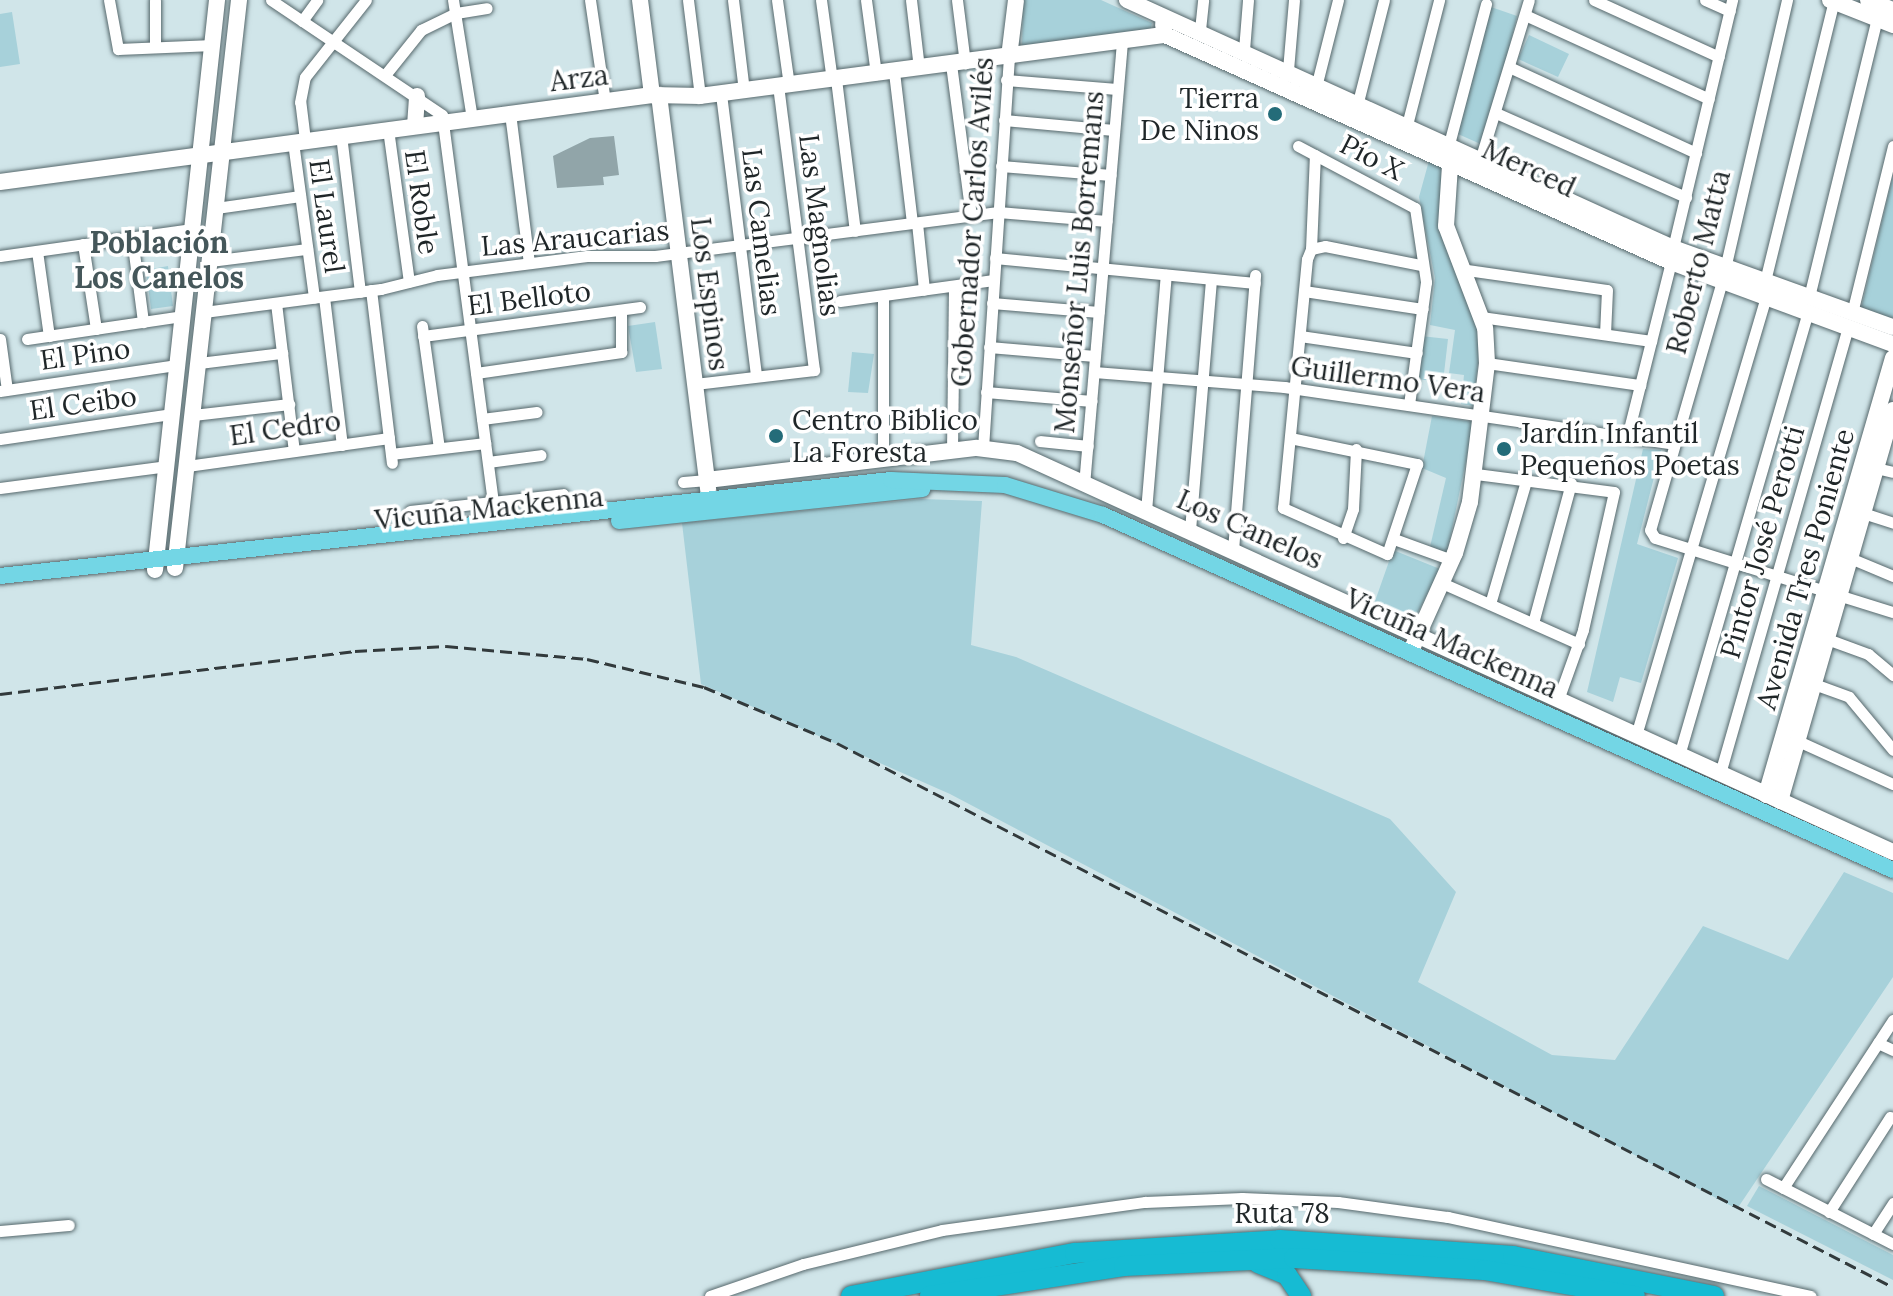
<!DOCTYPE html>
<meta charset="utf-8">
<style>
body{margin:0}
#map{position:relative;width:1893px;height:1296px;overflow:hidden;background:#d0e5e9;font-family:Lora,serif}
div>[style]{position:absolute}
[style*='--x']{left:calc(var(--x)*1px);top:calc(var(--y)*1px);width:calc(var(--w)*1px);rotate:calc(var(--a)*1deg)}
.green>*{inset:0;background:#a7d1da}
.building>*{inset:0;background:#91a5a9}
.roads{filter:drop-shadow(0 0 2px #56686c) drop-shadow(0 0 2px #56686c)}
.street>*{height:11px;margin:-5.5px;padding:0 5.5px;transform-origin:5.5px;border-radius:5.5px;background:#fff}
.secondary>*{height:16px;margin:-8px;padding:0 8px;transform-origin:8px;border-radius:8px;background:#fff}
.primary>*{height:16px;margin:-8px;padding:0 8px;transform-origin:8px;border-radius:8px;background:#73d6e5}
.highway>*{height:20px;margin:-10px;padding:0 10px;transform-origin:10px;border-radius:10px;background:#16bbd3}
.rail>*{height:3px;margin-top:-1.5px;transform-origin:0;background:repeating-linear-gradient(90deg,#323a3c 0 12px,transparent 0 18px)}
.dots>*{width:22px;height:22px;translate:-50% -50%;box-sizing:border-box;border:4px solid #fff;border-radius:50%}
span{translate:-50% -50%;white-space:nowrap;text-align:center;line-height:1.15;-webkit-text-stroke:7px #fff;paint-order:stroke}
.street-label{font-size:28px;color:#1f2628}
.poi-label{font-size:28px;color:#1f2628}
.right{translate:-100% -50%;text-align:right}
.left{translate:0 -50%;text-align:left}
.neighbourhood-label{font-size:30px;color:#45575a;font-weight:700}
</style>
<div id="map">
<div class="green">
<div style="clip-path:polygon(1023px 0,1101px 0,1152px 23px,1150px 33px,1022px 49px)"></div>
<div style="clip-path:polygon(1491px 7px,1517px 16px,1485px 146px,1458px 134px)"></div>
<div style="clip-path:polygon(12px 12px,20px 64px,0 67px,0 14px)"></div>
<div style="clip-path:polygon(1529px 35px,1569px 54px,1558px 77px,1518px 59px)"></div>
<div style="clip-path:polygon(1430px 157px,1442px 162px,1441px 194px,1482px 328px,1473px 406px,1461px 404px,1464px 375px,1449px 373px,1455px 330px,1430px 325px,1435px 278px,1419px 197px)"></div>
<div style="clip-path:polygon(1893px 175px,1893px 319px,1861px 309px)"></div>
<div style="clip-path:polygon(168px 266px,173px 306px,151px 309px,146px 270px)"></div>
<div style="clip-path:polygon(655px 322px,662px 369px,636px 372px,628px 326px)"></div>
<div style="clip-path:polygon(1421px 336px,1448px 339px,1443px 382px,1416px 379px)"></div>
<div style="clip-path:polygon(852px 352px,874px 354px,868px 393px,848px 392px)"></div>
<div style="clip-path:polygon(1432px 416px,1474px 422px,1447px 553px,1430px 547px,1446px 478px,1422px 468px)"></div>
<div style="clip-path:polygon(1643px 449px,1661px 450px,1637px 544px,1678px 558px,1641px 683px,1620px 677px,1613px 702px,1587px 692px)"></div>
<div style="clip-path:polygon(921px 499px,982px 501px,971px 645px,1016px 657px,1390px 819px,1456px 892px,1418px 982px,1552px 1055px,1615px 1060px,1703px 926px,1788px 960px,1844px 872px,1893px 893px,1893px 977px,1737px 1209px,950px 794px,701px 684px,682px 523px)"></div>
<div style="clip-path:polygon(1393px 550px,1440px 569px,1411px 626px,1374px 604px)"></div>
<div style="clip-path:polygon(1759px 1186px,1893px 1255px,1893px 1280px,1747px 1206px)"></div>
</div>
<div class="building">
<div style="clip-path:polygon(614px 136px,619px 175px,603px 177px,604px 185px,557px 188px,553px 156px,590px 138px)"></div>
</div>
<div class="roads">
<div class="street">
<div style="--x:109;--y:0;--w:50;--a:79.6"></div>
<div style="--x:118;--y:49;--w:95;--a:-2.4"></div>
<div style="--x:271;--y:0;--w:206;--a:33.9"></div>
<div style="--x:442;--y:115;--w:390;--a:82.5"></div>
<div style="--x:453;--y:0;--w:120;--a:80.9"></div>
<div style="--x:590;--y:0;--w:102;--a:81.6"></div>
<div style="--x:688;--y:0;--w:97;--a:82.9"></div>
<div style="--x:733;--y:0;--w:92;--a:83.1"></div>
<div style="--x:777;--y:0;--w:86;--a:82"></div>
<div style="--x:821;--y:0;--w:81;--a:82.2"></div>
<div style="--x:866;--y:0;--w:75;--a:82.3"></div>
<div style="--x:911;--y:0;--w:68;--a:83.3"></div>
<div style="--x:957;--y:0;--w:64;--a:82.8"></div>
<div style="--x:1594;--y:0;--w:137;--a:24.5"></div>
<div style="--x:1705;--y:0;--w:27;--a:24"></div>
<div style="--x:1787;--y:0;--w:288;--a:103"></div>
<div style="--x:1722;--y:281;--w:259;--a:106.1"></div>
<div style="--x:1650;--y:530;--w:9;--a:58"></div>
<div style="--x:1655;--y:538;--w:249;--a:17.3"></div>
<div style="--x:1525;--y:15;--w:202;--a:24.5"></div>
<div style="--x:302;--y:21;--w:26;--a:-54"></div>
<div style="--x:1200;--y:30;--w:30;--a:-84"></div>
<div style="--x:155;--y:46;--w:46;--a:-90"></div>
<div style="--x:1244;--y:50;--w:50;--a:-85.4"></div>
<div style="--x:951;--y:64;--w:153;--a:82.5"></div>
<div style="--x:1509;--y:67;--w:206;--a:24.7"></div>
<div style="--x:1288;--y:70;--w:70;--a:-85.1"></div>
<div style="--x:894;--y:72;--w:152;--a:83.2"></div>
<div style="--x:385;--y:75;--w:58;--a:-51.3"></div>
<div style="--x:421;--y:30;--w:39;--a:-26"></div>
<div style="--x:456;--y:13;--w:31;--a:-9"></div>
<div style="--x:836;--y:79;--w:153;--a:82.9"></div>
<div style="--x:1006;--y:80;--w:111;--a:4.6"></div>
<div style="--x:1317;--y:83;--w:86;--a:-75.8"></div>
<div style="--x:721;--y:94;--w:284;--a:82.9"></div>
<div style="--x:1358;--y:102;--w:105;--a:-75.7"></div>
<div style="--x:510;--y:113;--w:151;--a:82.8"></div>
<div style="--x:1496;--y:113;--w:208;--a:23.9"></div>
<div style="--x:1004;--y:120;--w:110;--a:5.2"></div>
<div style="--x:1407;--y:125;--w:129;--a:-75.6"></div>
<div style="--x:388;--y:129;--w:154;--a:82.2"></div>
<div style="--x:341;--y:135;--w:158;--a:83.1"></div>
<div style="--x:305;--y:140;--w:38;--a:-97"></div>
<div style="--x:300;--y:102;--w:25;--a:-79"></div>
<div style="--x:305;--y:77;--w:98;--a:-51.6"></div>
<div style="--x:293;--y:142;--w:157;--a:82.3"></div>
<div style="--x:1449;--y:144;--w:145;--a:-75.2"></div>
<div style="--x:1298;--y:146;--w:132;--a:27.9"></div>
<div style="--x:1415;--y:208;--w:75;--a:81.5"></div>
<div style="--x:1426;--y:282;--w:124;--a:97.9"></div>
<div style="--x:1480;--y:160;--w:167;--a:-73"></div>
<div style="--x:1001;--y:166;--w:110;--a:4.7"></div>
<div style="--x:216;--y:208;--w:85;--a:-8.1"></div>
<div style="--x:917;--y:223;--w:67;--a:84"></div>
<div style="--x:132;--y:238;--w:85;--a:82.5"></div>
<div style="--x:83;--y:244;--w:86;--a:81.3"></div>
<div style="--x:1673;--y:248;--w:255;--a:-76.6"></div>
<div style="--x:1311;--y:249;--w:14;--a:-12"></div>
<div style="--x:1325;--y:246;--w:98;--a:11.2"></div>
<div style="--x:1311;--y:249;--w:94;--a:-87.6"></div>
<div style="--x:37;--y:251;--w:86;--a:82"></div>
<div style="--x:0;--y:256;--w:194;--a:-8"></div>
<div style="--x:995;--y:258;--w:261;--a:5.5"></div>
<div style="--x:210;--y:261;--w:98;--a:-7.1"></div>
<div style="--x:1460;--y:269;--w:148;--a:8.1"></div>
<div style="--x:1607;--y:290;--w:44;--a:92.6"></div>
<div style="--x:1765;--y:281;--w:288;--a:-76.2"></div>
<div style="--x:371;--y:290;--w:174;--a:83.1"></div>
<div style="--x:1304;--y:291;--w:120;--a:8.6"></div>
<div style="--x:883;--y:296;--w:164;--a:90"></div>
<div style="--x:324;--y:297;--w:149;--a:83.1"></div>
<div style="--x:1809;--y:297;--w:286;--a:-76.3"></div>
<div style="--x:840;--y:301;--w:155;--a:-7.8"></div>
<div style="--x:276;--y:303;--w:149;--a:83.1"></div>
<div style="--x:992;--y:303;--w:107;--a:4.8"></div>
<div style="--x:204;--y:312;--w:178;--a:-7.4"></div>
<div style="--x:381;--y:289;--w:58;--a:-14"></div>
<div style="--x:437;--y:275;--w:151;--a:-7.2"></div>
<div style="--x:587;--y:256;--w:68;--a:0"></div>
<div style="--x:655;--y:256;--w:346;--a:-7.3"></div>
<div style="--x:998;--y:212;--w:109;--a:4.7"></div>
<div style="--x:1852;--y:313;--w:172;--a:-76.2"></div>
<div style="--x:1481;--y:317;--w:172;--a:8"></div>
<div style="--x:422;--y:326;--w:123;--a:82.1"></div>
<div style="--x:423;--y:336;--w:219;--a:-7.6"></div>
<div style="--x:1300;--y:336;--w:118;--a:8.3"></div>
<div style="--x:0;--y:339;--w:51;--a:82.2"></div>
<div style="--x:27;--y:339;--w:158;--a:-8.4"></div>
<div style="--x:989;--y:347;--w:106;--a:4.9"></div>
<div style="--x:199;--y:363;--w:84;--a:-6.9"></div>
<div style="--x:1487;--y:363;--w:155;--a:8.2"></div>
<div style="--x:1094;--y:372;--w:191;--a:4.5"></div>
<div style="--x:1284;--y:387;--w:394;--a:8.3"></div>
<div style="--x:476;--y:373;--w:147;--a:-8.2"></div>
<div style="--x:621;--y:352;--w:42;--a:-90"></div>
<div style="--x:695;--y:384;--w:120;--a:-6.7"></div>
<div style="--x:814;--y:370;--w:286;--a:-97.2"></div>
<div style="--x:0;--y:391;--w:179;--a:-8.4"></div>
<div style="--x:986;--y:392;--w:106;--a:4.9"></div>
<div style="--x:193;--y:415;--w:97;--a:-6.5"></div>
<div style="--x:482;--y:419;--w:55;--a:-7.3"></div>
<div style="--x:1627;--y:437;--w:180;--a:-75.9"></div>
<div style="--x:1290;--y:438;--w:130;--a:11.6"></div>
<div style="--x:1417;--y:464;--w:95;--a:108.4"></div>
<div style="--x:1387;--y:554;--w:114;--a:-156.1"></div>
<div style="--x:1283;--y:508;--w:250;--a:-84.5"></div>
<div style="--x:1307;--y:259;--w:11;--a:-68"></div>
<div style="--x:0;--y:439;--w:174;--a:-8.3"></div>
<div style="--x:1040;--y:441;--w:48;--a:5.9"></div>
<div style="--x:983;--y:448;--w:392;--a:-86.2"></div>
<div style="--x:952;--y:452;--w:166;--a:-89.3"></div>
<div style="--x:391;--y:454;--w:95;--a:-6.7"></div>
<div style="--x:488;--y:462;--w:53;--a:-7.5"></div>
<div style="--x:187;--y:466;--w:204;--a:-7.9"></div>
<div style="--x:1876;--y:468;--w:17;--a:13"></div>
<div style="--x:1476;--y:474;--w:139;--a:7.4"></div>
<div style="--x:1614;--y:492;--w:141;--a:102.7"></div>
<div style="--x:1583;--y:630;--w:71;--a:109.7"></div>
<div style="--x:683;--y:482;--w:24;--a:-5"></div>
<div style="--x:1084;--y:485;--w:445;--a:-85.1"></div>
<div style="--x:0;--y:488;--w:167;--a:-7.5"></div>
<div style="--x:410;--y:511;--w:154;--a:-6.3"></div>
<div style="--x:1146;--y:511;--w:237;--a:-85.2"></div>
<div style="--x:1863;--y:513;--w:32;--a:18"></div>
<div style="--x:1190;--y:530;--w:252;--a:-85.2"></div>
<div style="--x:1343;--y:538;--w:31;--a:-71"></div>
<div style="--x:1353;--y:509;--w:60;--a:-87.1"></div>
<div style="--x:1394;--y:539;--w:62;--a:19.9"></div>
<div style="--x:1233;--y:550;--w:276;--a:-85.4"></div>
<div style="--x:1850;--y:558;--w:47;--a:22.7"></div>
<div style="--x:1442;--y:583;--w:150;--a:24"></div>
<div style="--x:1490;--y:604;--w:128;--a:-73.7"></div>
<div style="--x:1533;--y:623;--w:145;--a:-74.8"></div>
<div style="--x:1827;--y:639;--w:44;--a:20.1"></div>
<div style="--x:1868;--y:654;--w:33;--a:40"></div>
<div style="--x:1814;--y:684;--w:37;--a:20"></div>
<div style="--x:1849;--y:697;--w:69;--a:50.3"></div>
<div style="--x:1637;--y:732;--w:454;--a:-73.5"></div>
<div style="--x:1798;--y:741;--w:104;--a:24.4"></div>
<div style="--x:1680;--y:752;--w:458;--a:-73.8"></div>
<div style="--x:1721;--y:770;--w:461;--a:-74"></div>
<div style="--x:1878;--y:1043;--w:17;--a:25"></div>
<div style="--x:1766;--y:1179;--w:143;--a:27.1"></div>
<div style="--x:1783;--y:1188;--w:201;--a:-56.8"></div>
<div style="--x:1829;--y:1212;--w:113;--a:-57.3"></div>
<div style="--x:0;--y:1231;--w:69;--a:-5"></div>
<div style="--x:1873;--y:1234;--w:37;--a:-57"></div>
<div style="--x:710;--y:1296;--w:98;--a:-19"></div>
<div style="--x:803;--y:1264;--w:143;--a:-13.7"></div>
<div style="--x:942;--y:1230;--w:205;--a:-7.9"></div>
<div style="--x:1145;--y:1202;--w:97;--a:-2.4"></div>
<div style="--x:1242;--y:1198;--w:96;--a:2.4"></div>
<div style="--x:1338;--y:1202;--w:111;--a:7.8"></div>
<div style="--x:1448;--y:1217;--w:371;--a:12.3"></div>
</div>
<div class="secondary">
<div style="--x:640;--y:0;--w:96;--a:82.8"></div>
<div style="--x:1127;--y:0;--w:600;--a:24.43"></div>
<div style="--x:1673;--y:248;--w:234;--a:19.8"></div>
<div style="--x:1830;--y:0;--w:68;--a:21.6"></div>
<div style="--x:1868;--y:0;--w:27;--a:22"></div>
<div style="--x:1163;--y:24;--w:11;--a:80"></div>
<div style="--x:1165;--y:35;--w:555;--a:24.16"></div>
<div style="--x:1671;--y:262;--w:237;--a:20.3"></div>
<div style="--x:1009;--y:57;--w:57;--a:-83"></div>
<div style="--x:659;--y:95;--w:398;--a:82.9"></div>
<div style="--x:415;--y:126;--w:30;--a:-86"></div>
<div style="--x:0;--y:182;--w:658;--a:-7.6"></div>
<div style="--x:652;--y:95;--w:48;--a:1.2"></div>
<div style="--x:700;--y:96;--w:469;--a:-7.5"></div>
<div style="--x:707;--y:480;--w:272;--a:-6.8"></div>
<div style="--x:977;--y:448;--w:40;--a:7.1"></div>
<div style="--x:1017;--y:453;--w:963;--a:24.49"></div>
<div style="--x:175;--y:568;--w:572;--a:-83.57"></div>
<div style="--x:155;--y:570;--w:573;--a:-83.79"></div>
<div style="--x:1410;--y:653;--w:110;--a:-65.8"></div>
<div style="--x:1455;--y:553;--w:53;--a:-73.6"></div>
<div style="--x:1470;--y:502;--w:140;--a:-83"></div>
<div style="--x:1487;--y:363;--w:35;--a:-93"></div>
<div style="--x:1485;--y:328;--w:109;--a:-110.9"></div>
<div style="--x:1446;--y:226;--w:75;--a:-86.2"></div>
<div style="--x:1766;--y:795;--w:455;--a:-73.8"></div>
<div style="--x:1780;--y:801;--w:407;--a:-73.9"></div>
</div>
<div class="primary">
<div style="--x:619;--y:521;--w:305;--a:-6"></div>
<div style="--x:0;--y:576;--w:896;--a:-6.15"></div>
<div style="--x:891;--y:480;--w:114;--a:2.5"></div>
<div style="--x:1005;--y:485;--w:102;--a:17"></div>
<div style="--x:1103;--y:515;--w:866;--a:24.2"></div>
</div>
<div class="highway">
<div style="--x:1258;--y:1263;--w:31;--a:22"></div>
<div style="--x:1287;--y:1275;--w:25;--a:56"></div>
<div style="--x:851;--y:1296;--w:228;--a:-10.9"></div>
<div style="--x:1075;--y:1253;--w:205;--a:-3.6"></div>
<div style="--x:1280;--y:1240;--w:234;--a:3.9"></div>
<div style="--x:1513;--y:1256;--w:205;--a:11.3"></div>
<div style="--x:930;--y:1296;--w:196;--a:-8.8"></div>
<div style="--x:1124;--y:1266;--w:170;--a:-2.7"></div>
<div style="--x:1294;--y:1258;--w:190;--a:3.6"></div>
<div style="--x:1484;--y:1270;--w:153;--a:9.8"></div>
</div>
</div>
<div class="rail">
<div style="--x:0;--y:694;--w:358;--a:-6.9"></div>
<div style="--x:355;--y:651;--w:91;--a:-3.1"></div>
<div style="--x:446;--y:646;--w:142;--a:5.3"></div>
<div style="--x:587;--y:659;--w:120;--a:13.5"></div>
<div style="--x:704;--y:687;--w:144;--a:22.8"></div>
<div style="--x:837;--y:743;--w:1188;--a:27.26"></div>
</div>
<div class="dots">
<div style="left:1275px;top:114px;background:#246c79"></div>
<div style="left:776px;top:436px;background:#246c79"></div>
<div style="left:1504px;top:449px;background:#246c79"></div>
</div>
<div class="street-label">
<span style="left:579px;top:78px;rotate:-7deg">Arza</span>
<span style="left:1372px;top:157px;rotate:27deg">Pío X</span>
<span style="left:1529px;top:168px;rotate:25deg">Merced</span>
<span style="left:422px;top:202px;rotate:82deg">El Roble</span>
<span style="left:327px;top:216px;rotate:82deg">El Laurel</span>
<span style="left:972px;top:222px;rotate:-86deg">Gobernador Carlos Avilés</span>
<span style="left:820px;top:225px;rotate:83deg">Las Magnolias</span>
<span style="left:762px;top:232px;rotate:83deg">Las Camelias</span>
<span style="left:575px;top:238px;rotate:-5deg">Las Araucarias</span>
<span style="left:1079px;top:262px;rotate:-85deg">Monseñor Luis Borremans</span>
<span style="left:1698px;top:262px;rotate:-76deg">Roberto Matta</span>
<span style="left:710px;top:294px;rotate:83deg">Los Espinos</span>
<span style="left:529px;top:298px;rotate:-7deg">El Belloto</span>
<span style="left:85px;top:354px;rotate:-8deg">El Pino</span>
<span style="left:1388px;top:379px;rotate:8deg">Guillermo Vera</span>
<span style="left:83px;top:403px;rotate:-8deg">El Ceibo</span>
<span style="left:285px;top:428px;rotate:-8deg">El Cedro</span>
<span style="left:489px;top:508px;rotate:-6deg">Vicuña Mackenna</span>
<span style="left:1250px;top:529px;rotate:24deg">Los Canelos</span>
<span style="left:1762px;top:542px;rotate:-74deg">Pintor José Perotti</span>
<span style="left:1805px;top:569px;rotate:-74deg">Avenida Tres Poniente</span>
<span style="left:1452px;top:643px;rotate:24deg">Vicuña Mackenna</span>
<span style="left:1282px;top:1213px">Ruta 78</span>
</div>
<div class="poi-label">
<span class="right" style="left:1259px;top:114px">Tierra<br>De Ninos</span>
<span class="left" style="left:792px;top:436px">Centro Biblico<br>La Foresta</span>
<span class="left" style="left:1520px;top:449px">Jardín Infantil<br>Pequeños Poetas</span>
</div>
<div class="neighbourhood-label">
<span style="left:159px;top:259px">Población<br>Los Canelos</span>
</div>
</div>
